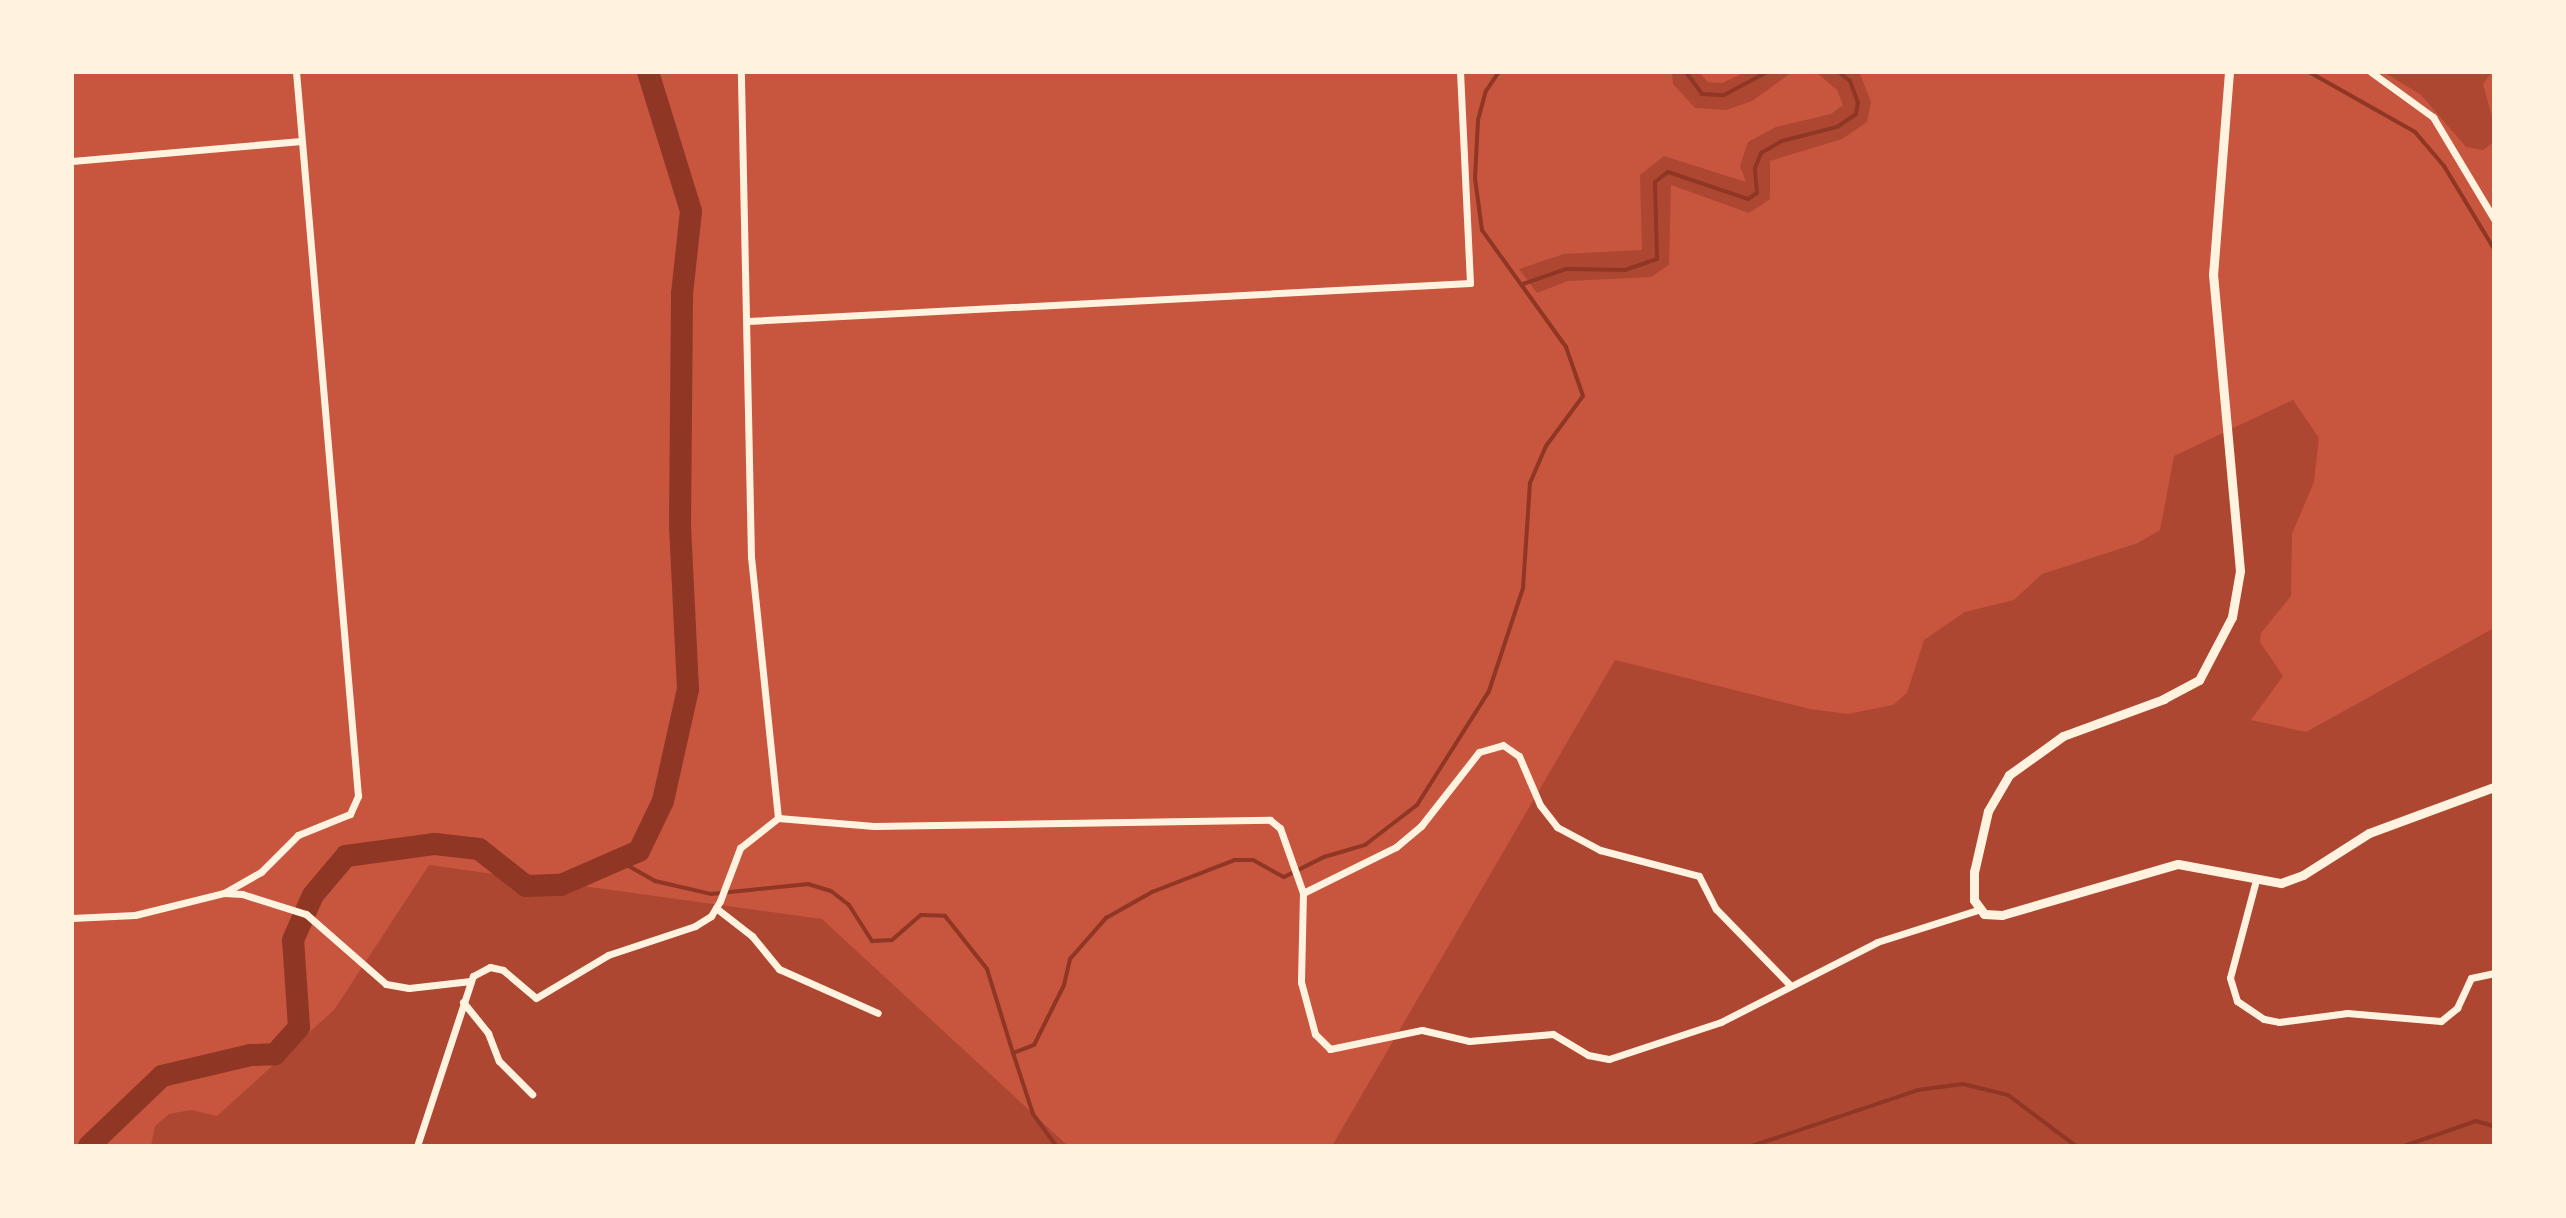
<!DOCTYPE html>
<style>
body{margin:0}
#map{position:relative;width:2566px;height:1218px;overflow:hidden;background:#c8553d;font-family:Inter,sans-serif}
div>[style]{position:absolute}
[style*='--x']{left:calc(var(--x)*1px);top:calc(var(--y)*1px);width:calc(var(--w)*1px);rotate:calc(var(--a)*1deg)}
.green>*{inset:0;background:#ae4732}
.stream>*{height:4px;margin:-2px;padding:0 2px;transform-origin:2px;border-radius:2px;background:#8f3625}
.river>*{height:22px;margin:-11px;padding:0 11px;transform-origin:11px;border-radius:11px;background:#8f3625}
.minor>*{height:7px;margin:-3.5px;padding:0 3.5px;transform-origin:3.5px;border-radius:3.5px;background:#fff3e0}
.tertiary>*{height:9px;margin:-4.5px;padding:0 4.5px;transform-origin:4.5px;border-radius:4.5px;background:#fff3e0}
span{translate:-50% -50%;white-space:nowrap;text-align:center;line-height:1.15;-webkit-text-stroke:7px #fff3e0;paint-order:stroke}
.frame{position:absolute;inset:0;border:74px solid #fff3e0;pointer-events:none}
</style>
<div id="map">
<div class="green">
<div style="clip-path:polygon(1672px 72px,1699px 72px,1708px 82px,1722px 83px,1746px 72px,1792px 72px,1752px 101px,1726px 110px,1695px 108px,1673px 84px)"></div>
<div style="clip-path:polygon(1816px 72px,1860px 74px,1871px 102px,1867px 122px,1842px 139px,1770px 161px,1770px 199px,1749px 213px,1671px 185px,1669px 265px,1651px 277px,1568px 281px,1537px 293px,1519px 269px,1564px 254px,1642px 250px,1640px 175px,1664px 156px,1746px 182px,1740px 166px,1748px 142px,1776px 127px,1831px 114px,1843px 105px,1837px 90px)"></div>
<div style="clip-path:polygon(2384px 72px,2492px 72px,2483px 84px,2494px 124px,2492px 143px,2483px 150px,2466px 147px,2421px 95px)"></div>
<div style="clip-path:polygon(2293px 400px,2319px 438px,2314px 482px,2292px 534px,2291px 596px,2261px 633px,2260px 642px,2283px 676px,2251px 720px,2306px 732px,2494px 628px,2494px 1146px,1332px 1146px,1615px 660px,1810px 709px,1848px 714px,1893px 705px,1907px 693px,1924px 640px,1965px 612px,2014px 600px,2042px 574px,2138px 543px,2160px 530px,2174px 456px)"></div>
<div style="clip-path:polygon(429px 865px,822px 919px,1068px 1146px,151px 1146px,155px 1126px,169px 1114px,191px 1110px,217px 1116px,334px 1010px)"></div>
</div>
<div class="stream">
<div style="--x:1686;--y:72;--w:27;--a:54"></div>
<div style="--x:1702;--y:94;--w:22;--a:3"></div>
<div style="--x:1724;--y:95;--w:49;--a:-28.1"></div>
<div style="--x:2309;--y:72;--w:122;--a:29.5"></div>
<div style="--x:2415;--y:132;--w:45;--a:49.5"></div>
<div style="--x:2444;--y:166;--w:97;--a:58.9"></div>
<div style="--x:1523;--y:284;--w:46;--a:-19.2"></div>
<div style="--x:1566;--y:269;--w:59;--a:1"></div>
<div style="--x:1625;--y:270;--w:34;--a:-19"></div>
<div style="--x:1657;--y:259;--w:77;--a:-91.5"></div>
<div style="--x:1655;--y:182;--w:16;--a:-38"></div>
<div style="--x:1668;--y:172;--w:84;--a:18.6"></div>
<div style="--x:1748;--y:199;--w:11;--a:-34"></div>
<div style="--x:1757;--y:193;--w:25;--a:-95"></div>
<div style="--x:1755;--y:168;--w:16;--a:-68"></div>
<div style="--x:1761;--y:153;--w:24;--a:-30"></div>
<div style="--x:1782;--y:141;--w:57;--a:-14.3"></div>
<div style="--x:1837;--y:127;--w:23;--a:-34"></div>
<div style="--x:1856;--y:114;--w:11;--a:-80"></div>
<div style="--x:1858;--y:103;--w:23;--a:-110"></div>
<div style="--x:1850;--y:81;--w:14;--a:-141"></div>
<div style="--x:618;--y:860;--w:43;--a:29.6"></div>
<div style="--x:655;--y:881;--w:57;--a:13.1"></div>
<div style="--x:711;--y:894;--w:98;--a:-5.9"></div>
<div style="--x:808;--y:884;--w:24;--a:17"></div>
<div style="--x:831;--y:891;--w:23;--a:38"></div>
<div style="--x:849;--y:905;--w:43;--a:57.4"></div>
<div style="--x:872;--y:941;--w:20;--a:-3"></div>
<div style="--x:892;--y:940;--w:38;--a:-41"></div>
<div style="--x:921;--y:915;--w:24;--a:2"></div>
<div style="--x:945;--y:916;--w:68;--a:51.6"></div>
<div style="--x:987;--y:969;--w:88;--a:72.8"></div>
<div style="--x:1013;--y:1053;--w:22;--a:-21"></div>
<div style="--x:1034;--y:1045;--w:67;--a:-63.4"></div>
<div style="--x:1064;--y:985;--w:27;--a:-77"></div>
<div style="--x:1070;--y:959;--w:55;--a:-48.7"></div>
<div style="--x:1106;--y:918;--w:53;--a:-29.5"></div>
<div style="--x:1152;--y:892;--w:89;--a:-21.1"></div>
<div style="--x:1235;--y:860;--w:18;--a:0"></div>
<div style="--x:1253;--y:860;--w:35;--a:29"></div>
<div style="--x:1284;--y:877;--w:45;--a:-26.6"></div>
<div style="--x:1324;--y:857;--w:43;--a:-16.3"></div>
<div style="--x:1365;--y:845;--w:66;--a:-37.6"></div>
<div style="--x:1417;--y:805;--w:135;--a:-57.7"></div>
<div style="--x:1489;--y:691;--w:108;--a:-71.7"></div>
<div style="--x:1523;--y:588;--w:105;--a:-86.2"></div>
<div style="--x:1530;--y:483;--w:40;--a:-66.6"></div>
<div style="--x:1546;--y:446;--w:62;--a:-53.5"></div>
<div style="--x:1583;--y:396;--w:52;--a:-109.1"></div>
<div style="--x:1566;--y:347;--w:144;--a:-125.7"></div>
<div style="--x:1482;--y:230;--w:52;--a:-97.7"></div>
<div style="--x:1475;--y:178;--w:58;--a:-87"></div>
<div style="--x:1478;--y:120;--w:30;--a:-75"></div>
<div style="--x:1486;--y:91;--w:23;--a:-56"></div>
<div style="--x:1013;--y:1053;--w:64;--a:71.8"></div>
<div style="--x:1033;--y:1114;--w:39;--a:54"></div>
<div style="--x:1752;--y:1146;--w:175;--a:-18.6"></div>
<div style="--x:1918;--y:1090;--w:45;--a:-7.6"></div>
<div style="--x:1963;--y:1084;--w:46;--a:13.7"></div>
<div style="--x:2008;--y:1095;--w:85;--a:36.9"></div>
<div style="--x:2404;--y:1146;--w:76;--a:-19.1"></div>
<div style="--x:2476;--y:1121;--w:19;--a:16"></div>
</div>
<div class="river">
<div style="--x:89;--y:1146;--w:101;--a:-43.8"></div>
<div style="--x:162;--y:1076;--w:91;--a:-13.3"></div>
<div style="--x:251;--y:1055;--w:24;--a:-2"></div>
<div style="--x:275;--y:1054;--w:36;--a:-48"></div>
<div style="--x:299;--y:1027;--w:87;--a:-93.9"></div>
<div style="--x:293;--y:940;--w:49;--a:-66"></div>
<div style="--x:313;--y:895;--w:51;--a:-49.8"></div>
<div style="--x:346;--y:856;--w:90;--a:-7.7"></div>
<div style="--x:435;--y:844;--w:44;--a:6.5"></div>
<div style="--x:479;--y:849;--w:60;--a:38.2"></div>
<div style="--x:526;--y:886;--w:35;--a:-2"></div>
<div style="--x:561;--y:885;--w:85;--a:-23.6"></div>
<div style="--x:639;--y:851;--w:55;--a:-64.4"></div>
<div style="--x:663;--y:801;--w:115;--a:-77.4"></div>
<div style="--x:688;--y:689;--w:163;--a:-92.8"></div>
<div style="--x:680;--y:526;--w:232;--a:-89.5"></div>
<div style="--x:682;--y:294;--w:83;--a:-83.8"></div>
<div style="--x:691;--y:211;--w:145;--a:-107.2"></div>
</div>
<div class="minor">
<div style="--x:2371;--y:72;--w:77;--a:36"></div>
<div style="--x:2433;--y:117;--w:119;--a:59.1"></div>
<div style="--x:72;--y:161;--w:230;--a:-5"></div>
<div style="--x:748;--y:321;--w:723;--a:-3.01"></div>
<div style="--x:1470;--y:283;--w:211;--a:-92.7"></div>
<div style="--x:778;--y:818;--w:96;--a:4.8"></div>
<div style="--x:874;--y:826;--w:396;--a:-0.9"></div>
<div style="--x:1270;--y:820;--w:13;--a:39"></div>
<div style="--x:1280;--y:828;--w:69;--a:70.5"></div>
<div style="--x:1303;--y:893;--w:89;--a:91.3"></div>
<div style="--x:1301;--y:982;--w:54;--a:74.9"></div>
<div style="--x:1315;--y:1034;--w:21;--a:45"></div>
<div style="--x:1330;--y:1049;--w:94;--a:-11.7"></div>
<div style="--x:1422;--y:1030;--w:48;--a:13.2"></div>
<div style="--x:1469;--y:1041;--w:84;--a:-4.8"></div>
<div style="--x:1553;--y:1034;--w:41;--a:31"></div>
<div style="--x:1588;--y:1055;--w:21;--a:11"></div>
<div style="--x:1609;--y:1059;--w:118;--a:-18.3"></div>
<div style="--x:1721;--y:1022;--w:175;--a:-27.1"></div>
<div style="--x:1877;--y:942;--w:106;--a:-17.6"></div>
<div style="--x:2256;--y:880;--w:101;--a:104.9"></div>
<div style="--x:2230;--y:978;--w:24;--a:73"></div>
<div style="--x:2237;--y:1001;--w:32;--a:34"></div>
<div style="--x:2264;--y:1019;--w:15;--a:11"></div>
<div style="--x:2279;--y:1022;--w:69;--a:-7.5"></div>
<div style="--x:2347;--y:1013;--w:94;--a:4.9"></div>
<div style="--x:2441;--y:1021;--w:21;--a:-39"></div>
<div style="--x:2457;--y:1008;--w:33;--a:-65"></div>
<div style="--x:2471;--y:978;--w:24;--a:-12"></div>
<div style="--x:224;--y:893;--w:43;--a:-29.6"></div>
<div style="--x:261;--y:872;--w:52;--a:-45"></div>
<div style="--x:298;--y:835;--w:56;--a:-22"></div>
<div style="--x:350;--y:814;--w:20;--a:-66"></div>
<div style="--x:358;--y:796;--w:727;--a:-94.89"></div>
<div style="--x:1303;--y:893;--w:104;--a:-26.3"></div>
<div style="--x:1396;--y:847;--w:33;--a:-40"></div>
<div style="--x:1421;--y:826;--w:94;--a:-51.9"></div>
<div style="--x:1479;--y:752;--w:25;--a:-16"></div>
<div style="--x:1503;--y:745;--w:19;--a:35"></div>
<div style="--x:1519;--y:756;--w:53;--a:66.8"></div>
<div style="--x:1540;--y:805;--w:28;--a:52"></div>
<div style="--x:1557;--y:827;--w:49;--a:28.1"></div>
<div style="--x:1600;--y:850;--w:102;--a:14.7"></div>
<div style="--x:1699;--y:876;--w:37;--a:63"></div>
<div style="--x:1716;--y:909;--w:107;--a:45.8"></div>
<div style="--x:716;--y:908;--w:46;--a:37.9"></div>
<div style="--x:752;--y:936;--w:43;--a:50.7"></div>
<div style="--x:779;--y:969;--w:108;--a:24"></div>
<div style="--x:72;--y:918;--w:63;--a:-2.7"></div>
<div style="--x:135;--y:915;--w:92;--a:-13.9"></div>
<div style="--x:224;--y:893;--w:18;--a:3"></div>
<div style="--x:242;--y:894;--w:67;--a:17.4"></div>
<div style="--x:306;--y:914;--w:106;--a:41.2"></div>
<div style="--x:386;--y:984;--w:23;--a:10"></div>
<div style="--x:409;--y:988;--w:62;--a:-6.4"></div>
<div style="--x:463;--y:1002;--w:40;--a:51"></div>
<div style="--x:488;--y:1033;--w:30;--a:69"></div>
<div style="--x:499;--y:1061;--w:47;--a:45"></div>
<div style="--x:417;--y:1146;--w:179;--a:-71.8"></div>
<div style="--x:473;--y:976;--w:19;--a:-28"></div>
<div style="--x:490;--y:967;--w:13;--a:13"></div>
<div style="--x:503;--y:970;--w:43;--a:40.3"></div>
<div style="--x:536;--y:998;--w:84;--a:-30.8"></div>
<div style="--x:608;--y:955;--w:92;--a:-18.4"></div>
<div style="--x:695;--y:926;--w:19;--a:-32"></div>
<div style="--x:711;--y:916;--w:17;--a:-59"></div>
<div style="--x:720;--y:901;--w:57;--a:-69.3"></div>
<div style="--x:740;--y:848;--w:48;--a:-38.3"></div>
<div style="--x:778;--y:818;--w:262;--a:-95.9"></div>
<div style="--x:751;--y:557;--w:485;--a:-91.2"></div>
</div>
<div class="tertiary">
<div style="--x:2229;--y:72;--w:203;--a:94.5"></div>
<div style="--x:2213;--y:274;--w:298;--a:84.8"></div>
<div style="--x:2240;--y:571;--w:47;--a:99.9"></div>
<div style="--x:2232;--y:617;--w:71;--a:117.6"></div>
<div style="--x:2199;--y:680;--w:40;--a:152"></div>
<div style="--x:2164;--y:699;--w:108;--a:159.9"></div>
<div style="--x:2063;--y:736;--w:67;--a:144.2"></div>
<div style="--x:2009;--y:775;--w:42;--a:120.3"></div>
<div style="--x:1988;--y:811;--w:63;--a:102.9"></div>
<div style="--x:1974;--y:872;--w:28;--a:90"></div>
<div style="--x:1974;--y:900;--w:17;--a:54"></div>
<div style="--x:1984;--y:914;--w:18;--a:3"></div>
<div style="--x:2002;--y:915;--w:183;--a:-16.2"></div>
<div style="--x:2178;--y:864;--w:105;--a:10.5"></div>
<div style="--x:2281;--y:883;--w:23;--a:-20"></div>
<div style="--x:2303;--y:875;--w:78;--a:-32.5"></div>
<div style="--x:2369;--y:833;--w:133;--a:-20.2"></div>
</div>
<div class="frame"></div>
</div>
